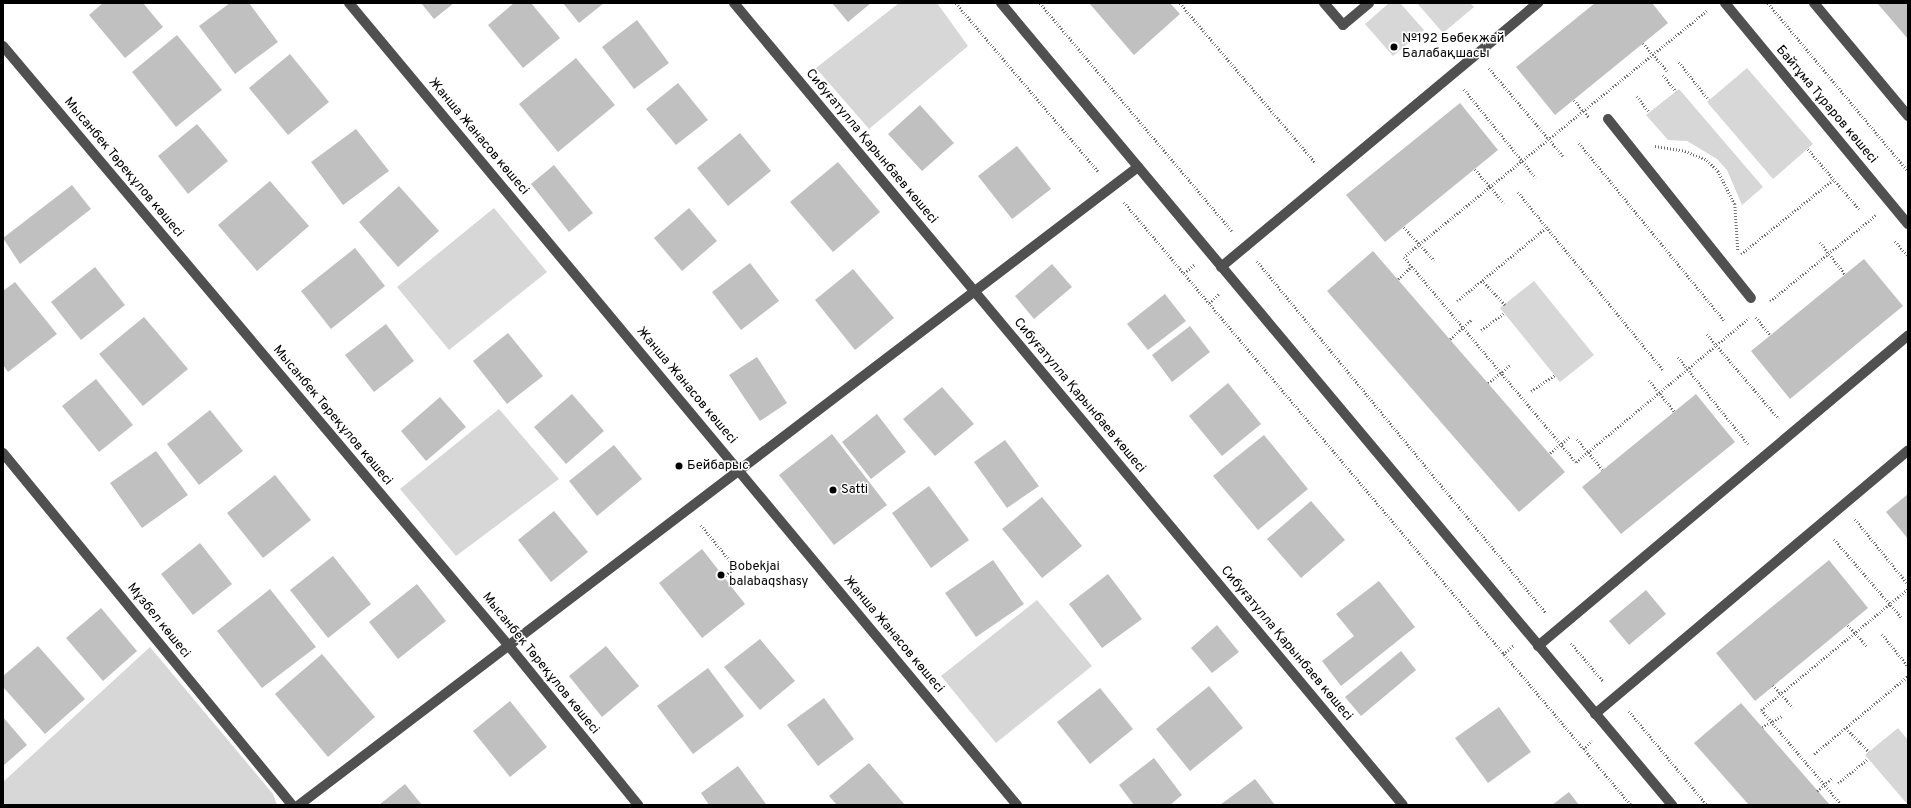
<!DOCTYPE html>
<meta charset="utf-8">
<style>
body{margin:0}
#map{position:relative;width:1911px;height:808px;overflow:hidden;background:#fff;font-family:Overpass,sans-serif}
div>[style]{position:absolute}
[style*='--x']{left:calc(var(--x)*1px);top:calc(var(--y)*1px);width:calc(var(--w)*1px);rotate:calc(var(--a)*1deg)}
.green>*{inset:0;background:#d7d7d7}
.building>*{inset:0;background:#c0c0c0}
.path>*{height:2.5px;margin-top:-1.25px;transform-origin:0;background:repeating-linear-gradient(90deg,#727272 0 1px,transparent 0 3px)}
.minor>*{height:10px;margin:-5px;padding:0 5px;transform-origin:5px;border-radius:5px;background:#505050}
.dots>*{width:11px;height:11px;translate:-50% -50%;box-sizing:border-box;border:2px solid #fff;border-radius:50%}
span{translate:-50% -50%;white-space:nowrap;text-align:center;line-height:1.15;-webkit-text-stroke:3px #fff;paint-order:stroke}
.poi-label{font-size:13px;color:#000}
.left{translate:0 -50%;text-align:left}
.street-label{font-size:13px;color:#000}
.frame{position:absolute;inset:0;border:4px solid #000;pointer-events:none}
</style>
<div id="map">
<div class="green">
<div style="clip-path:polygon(899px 3px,937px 3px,968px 46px,869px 129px,816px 68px)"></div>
<div style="clip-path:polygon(1389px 3px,1400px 3px,1424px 30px,1393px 56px,1365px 24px)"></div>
<div style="clip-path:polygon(1417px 3px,1470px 3px,1474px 7px,1443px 33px)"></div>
<div style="clip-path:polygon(1747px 68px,1813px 144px,1773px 179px,1707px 102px)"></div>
<div style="clip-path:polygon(1679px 89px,1763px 187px,1742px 205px,1727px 170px,1717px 159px,1687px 141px,1668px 140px,1646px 115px)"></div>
<div style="clip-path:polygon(494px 208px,547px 272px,449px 350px,397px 287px)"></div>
<div style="clip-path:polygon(1534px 281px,1594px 355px,1560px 382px,1500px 308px)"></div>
<div style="clip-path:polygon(499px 409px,559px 479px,456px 556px,400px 489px)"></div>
<div style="clip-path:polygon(1037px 600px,1092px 666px,996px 743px,941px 676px)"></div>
<div style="clip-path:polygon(150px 647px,273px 794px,277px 805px,3px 805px,3px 782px)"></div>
<div style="clip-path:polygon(1898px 728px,1908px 740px,1908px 805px,1865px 755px)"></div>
</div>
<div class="building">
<div style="clip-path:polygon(103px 3px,143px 3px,163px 27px,125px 58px,89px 15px)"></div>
<div style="clip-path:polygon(230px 3px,249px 3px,278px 42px,235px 74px,199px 26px)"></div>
<div style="clip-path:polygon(421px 3px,454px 3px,434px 19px)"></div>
<div style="clip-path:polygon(514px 3px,531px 3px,560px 38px,523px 68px,488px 25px)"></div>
<div style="clip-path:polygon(563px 3px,604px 3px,579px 23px)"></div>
<div style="clip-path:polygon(832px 3px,871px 3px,848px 22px)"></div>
<div style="clip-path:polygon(1089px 3px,1170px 3px,1180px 14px,1134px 55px)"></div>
<div style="clip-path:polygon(1595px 3px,1652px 3px,1668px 23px,1555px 115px,1516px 67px)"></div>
<div style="clip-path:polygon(1877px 3px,1908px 3px,1908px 39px,1890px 18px)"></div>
<div style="clip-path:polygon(637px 20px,669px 63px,634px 89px,602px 47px)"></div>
<div style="clip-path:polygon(177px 35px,222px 90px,176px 127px,132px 72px)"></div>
<div style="clip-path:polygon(290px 54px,329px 102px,288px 135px,249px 88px)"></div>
<div style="clip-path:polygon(576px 58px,615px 105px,558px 152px,519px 104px)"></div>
<div style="clip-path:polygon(678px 83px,708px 120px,676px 145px,646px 109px)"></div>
<div style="clip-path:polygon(1460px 103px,1498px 150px,1385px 242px,1346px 195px)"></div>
<div style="clip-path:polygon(920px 105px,954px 143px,922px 171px,888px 134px)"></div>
<div style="clip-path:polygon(197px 124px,228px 161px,188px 194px,158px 156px)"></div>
<div style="clip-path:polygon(356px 129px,389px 171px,343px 205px,311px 162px)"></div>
<div style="clip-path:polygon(740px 133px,771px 171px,728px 206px,697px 168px)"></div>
<div style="clip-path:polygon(1017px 146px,1051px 189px,1012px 219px,978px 176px)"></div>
<div style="clip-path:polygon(838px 162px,880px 212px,833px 252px,790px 202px)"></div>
<div style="clip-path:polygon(554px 165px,593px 213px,569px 232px,531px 184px)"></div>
<div style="clip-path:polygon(270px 181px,309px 226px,257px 271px,218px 225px)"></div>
<div style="clip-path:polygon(72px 185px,91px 209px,20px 264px,3px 238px)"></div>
<div style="clip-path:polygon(399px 186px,439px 231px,398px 267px,359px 222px)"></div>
<div style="clip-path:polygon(689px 208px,717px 241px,682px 271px,654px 238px)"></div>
<div style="clip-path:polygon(355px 248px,385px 286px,331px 329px,301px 291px)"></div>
<div style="clip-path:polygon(1373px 251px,1565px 472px,1519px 512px,1327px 291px)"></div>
<div style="clip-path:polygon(1864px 259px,1903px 306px,1790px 399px,1751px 351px)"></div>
<div style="clip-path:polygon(750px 263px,779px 301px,741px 330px,712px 292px)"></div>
<div style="clip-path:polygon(1052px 264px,1072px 287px,1034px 319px,1015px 296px)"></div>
<div style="clip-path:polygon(95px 267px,125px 305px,81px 340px,51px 302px)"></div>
<div style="clip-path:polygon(853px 269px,894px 318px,855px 350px,815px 300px)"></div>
<div style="clip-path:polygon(15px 282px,57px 334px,8px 372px,3px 365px,3px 291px)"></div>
<div style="clip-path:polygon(1165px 294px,1186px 321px,1148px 350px,1127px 324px)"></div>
<div style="clip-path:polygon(144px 317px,188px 369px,143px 406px,99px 354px)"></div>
<div style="clip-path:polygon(386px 324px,414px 361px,374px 392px,345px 355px)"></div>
<div style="clip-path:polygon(1190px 326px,1210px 352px,1172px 382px,1152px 355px)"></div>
<div style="clip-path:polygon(508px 333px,543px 376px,507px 404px,473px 361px)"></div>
<div style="clip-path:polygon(757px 357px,787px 403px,760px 421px,729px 375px)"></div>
<div style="clip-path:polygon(96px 379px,133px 425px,99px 452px,62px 406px)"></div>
<div style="clip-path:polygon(1228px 383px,1261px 424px,1222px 456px,1189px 416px)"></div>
<div style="clip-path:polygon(942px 387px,974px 424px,935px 456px,903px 419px)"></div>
<div style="clip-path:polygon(572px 394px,604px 431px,566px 464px,534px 427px)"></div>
<div style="clip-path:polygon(1696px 394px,1735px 442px,1621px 534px,1582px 487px)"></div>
<div style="clip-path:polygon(440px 397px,466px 427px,426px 461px,401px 431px)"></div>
<div style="clip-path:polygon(210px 410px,243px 451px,199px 485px,167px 444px)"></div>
<div style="clip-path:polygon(877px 414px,906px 452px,871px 479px,842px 442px)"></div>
<div style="clip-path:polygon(832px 434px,887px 505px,834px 545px,779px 475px)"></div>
<div style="clip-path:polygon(1264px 435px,1308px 489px,1258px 530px,1213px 476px)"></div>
<div style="clip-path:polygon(1005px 440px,1039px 486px,1007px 508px,974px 462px)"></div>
<div style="clip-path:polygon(614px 445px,642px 479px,597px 516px,569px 481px)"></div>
<div style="clip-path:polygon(156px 451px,188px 495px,142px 528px,110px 483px)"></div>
<div style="clip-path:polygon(275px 475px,311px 520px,263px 558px,227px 513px)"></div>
<div style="clip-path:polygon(929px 486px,969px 540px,931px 568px,892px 513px)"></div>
<div style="clip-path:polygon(1908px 494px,1908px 539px,1886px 512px)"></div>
<div style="clip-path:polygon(1042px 497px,1082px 546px,1042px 578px,1002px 529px)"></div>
<div style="clip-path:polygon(1311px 501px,1345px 540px,1301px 578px,1267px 539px)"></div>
<div style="clip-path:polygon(554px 511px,588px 552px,551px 582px,518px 540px)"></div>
<div style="clip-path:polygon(200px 543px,232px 584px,193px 615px,161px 574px)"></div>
<div style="clip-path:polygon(702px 549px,745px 604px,702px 638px,659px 583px)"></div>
<div style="clip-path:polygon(333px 556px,371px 604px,328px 638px,290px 590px)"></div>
<div style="clip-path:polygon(993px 560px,1024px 604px,976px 637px,945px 593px)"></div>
<div style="clip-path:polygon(1829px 560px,1868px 608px,1755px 701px,1716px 653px)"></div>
<div style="clip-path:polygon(1108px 574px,1142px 619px,1102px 648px,1069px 604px)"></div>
<div style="clip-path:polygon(1379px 581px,1415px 627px,1341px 686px,1322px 661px,1354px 636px,1336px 614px)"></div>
<div style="clip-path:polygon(417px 584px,446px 621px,398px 659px,369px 622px)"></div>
<div style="clip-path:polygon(270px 589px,316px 647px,262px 688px,217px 631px)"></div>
<div style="clip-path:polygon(1646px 590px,1666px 614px,1629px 645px,1609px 621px)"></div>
<div style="clip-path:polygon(101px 608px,137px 651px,103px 681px,66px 638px)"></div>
<div style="clip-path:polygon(1217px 625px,1239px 652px,1212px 673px,1191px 648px)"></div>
<div style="clip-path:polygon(760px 639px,795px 681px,760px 710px,724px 667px)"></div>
<div style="clip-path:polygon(38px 646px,85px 699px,45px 734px,3px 687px,3px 676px)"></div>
<div style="clip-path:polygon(606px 646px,639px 686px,602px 717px,569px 676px)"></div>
<div style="clip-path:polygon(1401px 651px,1416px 670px,1361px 716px,1345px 697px)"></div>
<div style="clip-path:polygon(322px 654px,375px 717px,328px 757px,275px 694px)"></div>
<div style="clip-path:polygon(708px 668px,744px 716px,693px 754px,657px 706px)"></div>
<div style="clip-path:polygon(1209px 686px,1243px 728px,1190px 771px,1156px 729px)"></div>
<div style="clip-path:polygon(1100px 688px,1133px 729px,1090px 764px,1057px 722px)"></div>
<div style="clip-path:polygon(824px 698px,854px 739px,818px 766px,787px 725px)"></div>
<div style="clip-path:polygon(510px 701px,547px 747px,510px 777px,473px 731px)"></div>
<div style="clip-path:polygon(1741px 703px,1762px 727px,1830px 805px,1749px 805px,1694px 743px)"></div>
<div style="clip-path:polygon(1499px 707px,1531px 752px,1488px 783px,1455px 738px)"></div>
<div style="clip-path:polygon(3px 717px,27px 745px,3px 766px)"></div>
<div style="clip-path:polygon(1154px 758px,1182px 795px,1170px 805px,1134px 805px,1119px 785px)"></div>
<div style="clip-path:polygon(869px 763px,905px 805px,837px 805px,829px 796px)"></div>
<div style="clip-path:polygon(738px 766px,766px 804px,709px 805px,701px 793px)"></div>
<div style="clip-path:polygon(1255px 779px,1275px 805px,1220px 805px)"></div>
<div style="clip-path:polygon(405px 784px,422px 805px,379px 805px)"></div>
<div style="clip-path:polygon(1569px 792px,1579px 805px,1552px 805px)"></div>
</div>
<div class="path">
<div style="--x:956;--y:3;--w:221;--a:49.8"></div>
<div style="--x:1040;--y:3;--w:298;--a:49.9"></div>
<div style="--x:1180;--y:3;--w:209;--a:49.7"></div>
<div style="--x:1768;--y:3;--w:219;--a:50.2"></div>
<div style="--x:1707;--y:11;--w:390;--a:140.9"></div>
<div style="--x:1404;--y:257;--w:268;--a:50"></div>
<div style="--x:1576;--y:462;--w:225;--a:-39.8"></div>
<div style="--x:1643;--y:43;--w:37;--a:49"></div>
<div style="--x:1679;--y:62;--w:48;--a:51.7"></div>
<div style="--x:1489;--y:68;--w:115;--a:49.9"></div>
<div style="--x:1663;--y:75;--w:21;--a:51"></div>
<div style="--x:1464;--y:89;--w:114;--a:51"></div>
<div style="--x:1637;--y:96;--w:20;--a:53"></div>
<div style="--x:1574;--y:100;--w:23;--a:49"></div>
<div style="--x:1579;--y:143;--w:229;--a:50.7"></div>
<div style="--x:1655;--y:146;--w:30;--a:9"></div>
<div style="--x:1685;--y:151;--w:24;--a:22"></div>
<div style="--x:1707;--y:160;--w:16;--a:45"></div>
<div style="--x:1718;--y:171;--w:37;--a:63"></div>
<div style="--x:1735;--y:204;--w:46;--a:86.3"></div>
<div style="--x:1808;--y:149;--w:80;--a:49.6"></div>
<div style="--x:1475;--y:169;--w:45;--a:49.5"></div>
<div style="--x:1518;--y:192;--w:230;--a:50.8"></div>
<div style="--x:1124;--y:202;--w:788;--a:49.94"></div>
<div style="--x:1404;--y:227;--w:45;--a:47.7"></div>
<div style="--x:1895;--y:241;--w:20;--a:49"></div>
<div style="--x:1820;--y:242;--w:41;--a:52"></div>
<div style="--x:1741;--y:254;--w:119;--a:-38.9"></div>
<div style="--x:1257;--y:261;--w:455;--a:50.6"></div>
<div style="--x:1184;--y:273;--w:13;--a:-39"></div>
<div style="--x:1398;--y:279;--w:19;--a:-43"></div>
<div style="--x:1482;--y:280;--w:34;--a:47"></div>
<div style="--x:1457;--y:301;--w:117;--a:-39.4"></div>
<div style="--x:1770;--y:301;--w:136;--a:-39.1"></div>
<div style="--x:1209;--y:303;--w:13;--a:-42"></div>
<div style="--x:1756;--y:317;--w:23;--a:52"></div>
<div style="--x:1481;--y:330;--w:29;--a:-36"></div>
<div style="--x:1707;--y:334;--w:111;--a:49.7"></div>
<div style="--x:1450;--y:339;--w:30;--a:-42"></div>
<div style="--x:1678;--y:357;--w:113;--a:51.1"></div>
<div style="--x:1649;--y:380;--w:41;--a:50.9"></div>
<div style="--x:1488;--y:383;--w:28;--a:-39"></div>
<div style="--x:1531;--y:391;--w:29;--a:-34"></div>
<div style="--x:1577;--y:439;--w:40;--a:50"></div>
<div style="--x:1550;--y:453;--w:25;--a:-40"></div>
<div style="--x:1855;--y:519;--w:84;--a:50.8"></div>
<div style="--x:701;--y:525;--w:55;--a:50.9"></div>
<div style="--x:736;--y:568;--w:15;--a:143"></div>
<div style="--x:1834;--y:539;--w:103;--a:49.3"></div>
<div style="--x:1848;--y:625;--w:28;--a:48"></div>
<div style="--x:1882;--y:634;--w:41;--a:50.9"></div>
<div style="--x:1571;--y:643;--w:51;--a:49.8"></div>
<div style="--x:1503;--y:654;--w:14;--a:-39"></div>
<div style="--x:1773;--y:685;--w:30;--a:48"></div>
<div style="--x:1629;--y:711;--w:122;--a:50.3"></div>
<div style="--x:1762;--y:727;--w:23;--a:-29"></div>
<div style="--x:1846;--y:728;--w:33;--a:46"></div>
<div style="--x:1583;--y:749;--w:12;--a:-42"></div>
<div style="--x:1814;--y:754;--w:122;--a:-39.7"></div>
<div style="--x:1838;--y:783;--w:38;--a:-39"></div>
<div style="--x:1817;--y:791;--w:21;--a:-41"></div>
<div style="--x:1841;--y:805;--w:124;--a:-130.1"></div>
<div style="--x:1761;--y:710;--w:190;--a:-39.5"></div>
</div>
<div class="minor">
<div style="--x:349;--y:3;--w:1044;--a:50.21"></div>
<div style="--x:734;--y:3;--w:1044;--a:50.17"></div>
<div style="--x:1001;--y:3;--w:1046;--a:50.08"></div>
<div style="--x:1324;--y:3;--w:29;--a:49"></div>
<div style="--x:1343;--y:25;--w:34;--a:-40"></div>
<div style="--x:1725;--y:3;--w:287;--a:50.4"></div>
<div style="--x:1814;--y:3;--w:147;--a:50.2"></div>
<div style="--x:3;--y:46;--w:785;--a:49.86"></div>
<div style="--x:509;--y:646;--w:205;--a:50.9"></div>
<div style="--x:1608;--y:119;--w:229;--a:51.4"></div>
<div style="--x:1221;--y:267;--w:413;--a:-39.8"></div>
<div style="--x:3;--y:453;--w:455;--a:50.6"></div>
<div style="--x:1538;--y:646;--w:483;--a:-40"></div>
<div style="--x:1595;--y:714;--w:409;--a:-40.1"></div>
<div style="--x:299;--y:805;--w:1054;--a:-37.25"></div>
</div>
<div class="dots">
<div style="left:1394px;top:47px;background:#000"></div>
<div style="left:679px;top:466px;background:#000"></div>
<div style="left:833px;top:490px;background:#000"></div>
<div style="left:721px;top:575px;background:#000"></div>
</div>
<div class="poi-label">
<span class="left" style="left:1402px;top:47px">№192 Бөбекжай<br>Балабақшасы</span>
<span class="left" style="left:687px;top:466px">Бейбарыс</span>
<span class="left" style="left:841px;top:490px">Satti</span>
<span class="left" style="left:729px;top:575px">Bobekjai<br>balabaqshasy</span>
</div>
<div class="street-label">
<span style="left:1826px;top:105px;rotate:50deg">Байтұма Тұраров көшесі</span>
<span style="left:478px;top:137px;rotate:50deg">Жанша Жанасов көшесі</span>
<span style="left:871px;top:147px;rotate:50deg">Сибуғатулла Қарынбаев көшесі</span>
<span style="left:123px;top:168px;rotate:50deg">Мысанбек Төреқұлов көшесі</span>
<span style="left:686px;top:386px;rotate:50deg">Жанша Жанасов көшесі</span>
<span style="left:1079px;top:396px;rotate:50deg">Сибуғатулла Қарынбаев көшесі</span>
<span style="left:332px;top:416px;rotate:50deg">Мысанбек Төреқұлов көшесі</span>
<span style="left:158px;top:621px;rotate:51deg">Мұзбел көшесі</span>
<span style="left:893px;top:635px;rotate:50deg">Жанша Жанасов көшесі</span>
<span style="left:1286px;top:644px;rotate:50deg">Сибуғатулла Қарынбаев көшесі</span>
<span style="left:540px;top:664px;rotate:51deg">Мысанбек Төреқұлов көшесі</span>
</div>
<div class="frame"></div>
</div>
